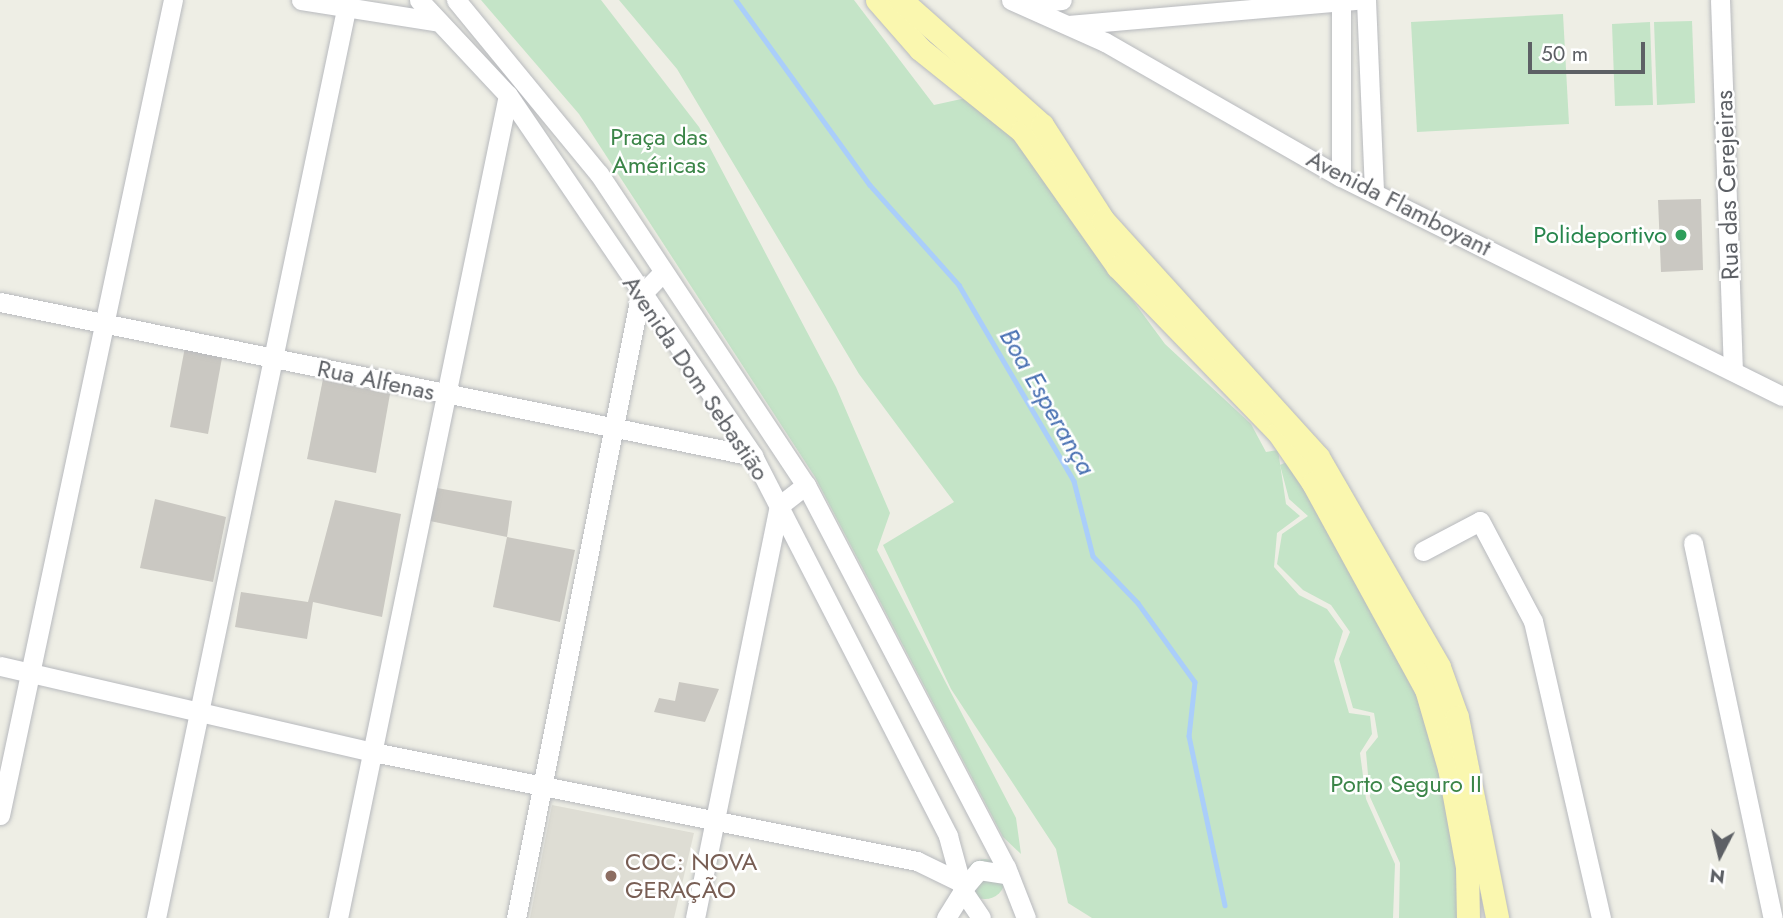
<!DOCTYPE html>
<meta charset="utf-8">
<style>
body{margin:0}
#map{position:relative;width:1783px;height:918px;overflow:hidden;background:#eeeee5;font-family:Jost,sans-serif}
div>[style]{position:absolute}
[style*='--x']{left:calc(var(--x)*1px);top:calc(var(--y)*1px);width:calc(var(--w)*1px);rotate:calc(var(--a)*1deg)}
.education>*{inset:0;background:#deddd4}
.green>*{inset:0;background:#c4e4c7}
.round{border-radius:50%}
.stream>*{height:4.5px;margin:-2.25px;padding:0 2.25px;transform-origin:2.25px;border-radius:2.25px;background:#aacefa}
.building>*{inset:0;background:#cac8c2}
.roads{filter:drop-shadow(0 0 2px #b8babe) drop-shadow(0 0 2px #b8babe)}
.minor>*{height:19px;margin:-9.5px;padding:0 9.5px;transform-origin:9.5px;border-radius:9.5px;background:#fff}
.major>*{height:23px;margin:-11.5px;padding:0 11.5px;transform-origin:11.5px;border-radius:11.5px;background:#faf7af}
.dots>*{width:19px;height:19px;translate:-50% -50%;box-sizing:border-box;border:4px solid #fff;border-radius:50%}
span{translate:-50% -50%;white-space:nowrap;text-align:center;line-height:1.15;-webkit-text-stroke:5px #fff;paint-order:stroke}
.park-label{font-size:24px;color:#3b8548}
.street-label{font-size:24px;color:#5d6065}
.leisure-label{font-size:24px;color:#27864d}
.right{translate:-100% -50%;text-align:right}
.education-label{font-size:24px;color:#785e54}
.left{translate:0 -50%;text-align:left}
.water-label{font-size:26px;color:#4a72b3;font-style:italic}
.north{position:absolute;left:1685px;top:820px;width:70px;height:70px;-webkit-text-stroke:5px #fff;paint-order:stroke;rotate:187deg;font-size:19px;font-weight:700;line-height:28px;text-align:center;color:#5d6065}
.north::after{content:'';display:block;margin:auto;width:24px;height:32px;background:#5d6065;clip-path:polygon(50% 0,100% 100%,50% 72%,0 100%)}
.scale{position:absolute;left:1528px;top:42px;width:117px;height:32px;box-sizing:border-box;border:4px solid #5d6065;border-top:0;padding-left:9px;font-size:21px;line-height:24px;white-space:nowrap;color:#5d6065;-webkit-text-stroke:5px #fff;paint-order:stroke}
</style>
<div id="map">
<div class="education">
<div style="clip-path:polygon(552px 805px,694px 833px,674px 918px,530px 918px)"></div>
</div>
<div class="green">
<div style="clip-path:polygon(481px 0,601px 0,699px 127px,836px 387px,890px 513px,877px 550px,1016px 818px,1021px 854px,1003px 837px,815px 477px,579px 114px)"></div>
<div style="clip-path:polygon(619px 0,854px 0,934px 105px,966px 98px,1005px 127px,1165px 344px,1251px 424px,1266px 452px,1278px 450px,1286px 504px,1300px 516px,1277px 533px,1274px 567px,1299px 595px,1327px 609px,1343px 631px,1334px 661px,1349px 713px,1370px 716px,1372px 734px,1360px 753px,1366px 799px,1395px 864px,1393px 918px,1092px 918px,1068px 903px,1056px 849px,951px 689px,883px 545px,954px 502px,859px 374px,677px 69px)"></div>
<div style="clip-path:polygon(1563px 14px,1569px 124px,1417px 132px,1411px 22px)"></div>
<div style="clip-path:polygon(1692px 21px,1695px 103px,1657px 105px,1654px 22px)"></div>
<div style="clip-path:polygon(1650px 22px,1653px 105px,1615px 106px,1612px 24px)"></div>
<div style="clip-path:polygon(1289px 461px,1421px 690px,1463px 865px,1459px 918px,1399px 918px,1400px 863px,1370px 797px,1366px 752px,1378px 737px,1374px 713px,1353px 708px,1339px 659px,1350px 632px,1331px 605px,1303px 590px,1277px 564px,1282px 534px,1308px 516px,1289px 499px,1280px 465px)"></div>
<div class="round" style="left:965px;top:859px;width:40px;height:40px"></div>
</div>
<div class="stream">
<div style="--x:736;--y:0;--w:228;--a:54.1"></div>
<div style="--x:870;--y:185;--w:134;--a:48.3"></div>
<div style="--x:959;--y:285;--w:227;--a:59.6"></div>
<div style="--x:1074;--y:481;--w:77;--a:75.8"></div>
<div style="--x:1093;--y:556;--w:65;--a:46.2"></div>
<div style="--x:1138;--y:603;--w:97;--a:54.2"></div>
<div style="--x:1195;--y:682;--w:54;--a:96.3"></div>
<div style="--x:1189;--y:736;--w:173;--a:78"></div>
</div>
<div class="building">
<div style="clip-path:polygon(1701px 199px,1703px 270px,1661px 272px,1658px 200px)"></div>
<div style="clip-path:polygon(185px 347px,222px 358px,208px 434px,170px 427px)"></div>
<div style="clip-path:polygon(323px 379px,390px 394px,376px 473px,307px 459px)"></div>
<div style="clip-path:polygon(437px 488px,512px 501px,507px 537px,430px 521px)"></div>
<div style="clip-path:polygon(155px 499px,226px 517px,213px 582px,140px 568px)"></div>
<div style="clip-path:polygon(335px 500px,401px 514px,382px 617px,313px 602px,307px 639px,235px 627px,241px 592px,308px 602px)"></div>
<div style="clip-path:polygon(507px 537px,575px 550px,560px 622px,493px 607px)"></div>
<div style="clip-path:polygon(679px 682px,719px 689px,705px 722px,654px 712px,659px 698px,675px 701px)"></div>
</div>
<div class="roads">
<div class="minor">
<div style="--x:301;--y:0;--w:135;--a:9"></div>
<div style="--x:419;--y:0;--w:130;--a:46.9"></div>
<div style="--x:508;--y:95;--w:436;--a:55.8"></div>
<div style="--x:753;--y:456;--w:427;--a:62.8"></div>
<div style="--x:948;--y:836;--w:57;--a:74.7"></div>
<div style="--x:963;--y:891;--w:32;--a:56"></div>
<div style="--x:456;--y:0;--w:225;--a:50.6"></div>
<div style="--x:599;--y:174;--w:374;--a:56.4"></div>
<div style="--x:806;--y:485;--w:431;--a:62.4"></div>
<div style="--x:1006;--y:867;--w:55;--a:68.6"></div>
<div style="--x:1011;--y:0;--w:103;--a:24.1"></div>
<div style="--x:1105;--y:42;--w:272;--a:29.8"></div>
<div style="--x:1341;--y:177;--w:493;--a:26.4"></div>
<div style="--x:1341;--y:0;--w:177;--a:90"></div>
<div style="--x:1366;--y:0;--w:190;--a:87.6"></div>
<div style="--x:1720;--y:0;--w:370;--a:88"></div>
<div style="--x:1022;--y:4;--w:40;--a:-5.7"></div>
<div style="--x:1069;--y:25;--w:289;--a:-5"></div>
<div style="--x:0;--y:302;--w:769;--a:11.56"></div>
<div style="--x:1693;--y:543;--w:383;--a:78"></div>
<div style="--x:1423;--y:551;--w:64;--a:-27.8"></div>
<div style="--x:1480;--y:521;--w:113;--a:62.1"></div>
<div style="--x:1533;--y:621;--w:305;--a:77.1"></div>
<div style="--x:0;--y:666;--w:383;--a:13"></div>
<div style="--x:373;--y:752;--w:555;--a:11.33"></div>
<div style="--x:917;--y:861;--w:48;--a:26"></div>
<div style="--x:0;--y:815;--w:833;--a:-78.02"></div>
<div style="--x:963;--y:889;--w:25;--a:-50"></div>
<div style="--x:979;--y:870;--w:30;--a:9"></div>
<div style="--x:156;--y:918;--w:929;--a:-78.19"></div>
<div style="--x:338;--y:918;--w:840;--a:-78.33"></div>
<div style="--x:516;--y:918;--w:634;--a:-78.73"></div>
<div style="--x:640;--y:296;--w:33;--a:-46"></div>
<div style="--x:695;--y:918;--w:420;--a:-78.5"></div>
<div style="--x:779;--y:506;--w:34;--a:-38"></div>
<div style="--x:946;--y:918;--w:32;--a:-58"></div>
</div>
<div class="major">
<div style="--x:877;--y:0;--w:65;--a:48.7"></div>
<div style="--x:920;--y:49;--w:131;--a:38.8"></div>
<div style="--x:1022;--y:131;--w:166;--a:54.8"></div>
<div style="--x:1118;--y:267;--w:230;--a:45.9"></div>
<div style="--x:1278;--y:432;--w:62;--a:55.5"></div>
<div style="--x:1313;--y:483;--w:235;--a:61.3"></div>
<div style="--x:1426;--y:689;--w:82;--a:73.8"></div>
<div style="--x:1449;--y:768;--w:101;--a:79.7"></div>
<div style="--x:1467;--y:867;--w:51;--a:88.9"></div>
<div style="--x:901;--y:0;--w:188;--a:41.6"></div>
<div style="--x:1042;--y:125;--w:113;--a:57.3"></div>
<div style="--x:1103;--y:220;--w:320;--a:47.8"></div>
<div style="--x:1318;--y:457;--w:242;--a:60"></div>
<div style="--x:1439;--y:667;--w:53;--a:70.2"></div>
<div style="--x:1457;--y:717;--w:205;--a:78.7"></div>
</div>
</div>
<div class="dots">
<div style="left:1681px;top:235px;background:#2e9e5b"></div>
<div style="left:611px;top:876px;background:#8d6e63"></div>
</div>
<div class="park-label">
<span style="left:659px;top:151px">Praça das<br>Américas</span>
<span style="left:1406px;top:784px">Porto Seguro II</span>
</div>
<div class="street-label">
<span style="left:1727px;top:185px;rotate:-92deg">Rua das Cerejeiras</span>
<span style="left:1399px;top:203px;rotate:27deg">Avenida Flamboyant</span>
<span style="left:696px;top:378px;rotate:56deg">Avenida Dom Sebastião</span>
<span style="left:376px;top:380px;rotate:12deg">Rua Alfenas</span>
</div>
<div class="leisure-label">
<span class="right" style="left:1667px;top:235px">Polideportivo</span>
</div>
<div class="education-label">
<span class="left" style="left:625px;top:876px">COC: NOVA<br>GERAÇÃO</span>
</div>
<div class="water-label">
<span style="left:1047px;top:402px;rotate:60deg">Boa Esperança</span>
</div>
<div class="north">N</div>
<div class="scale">50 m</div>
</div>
